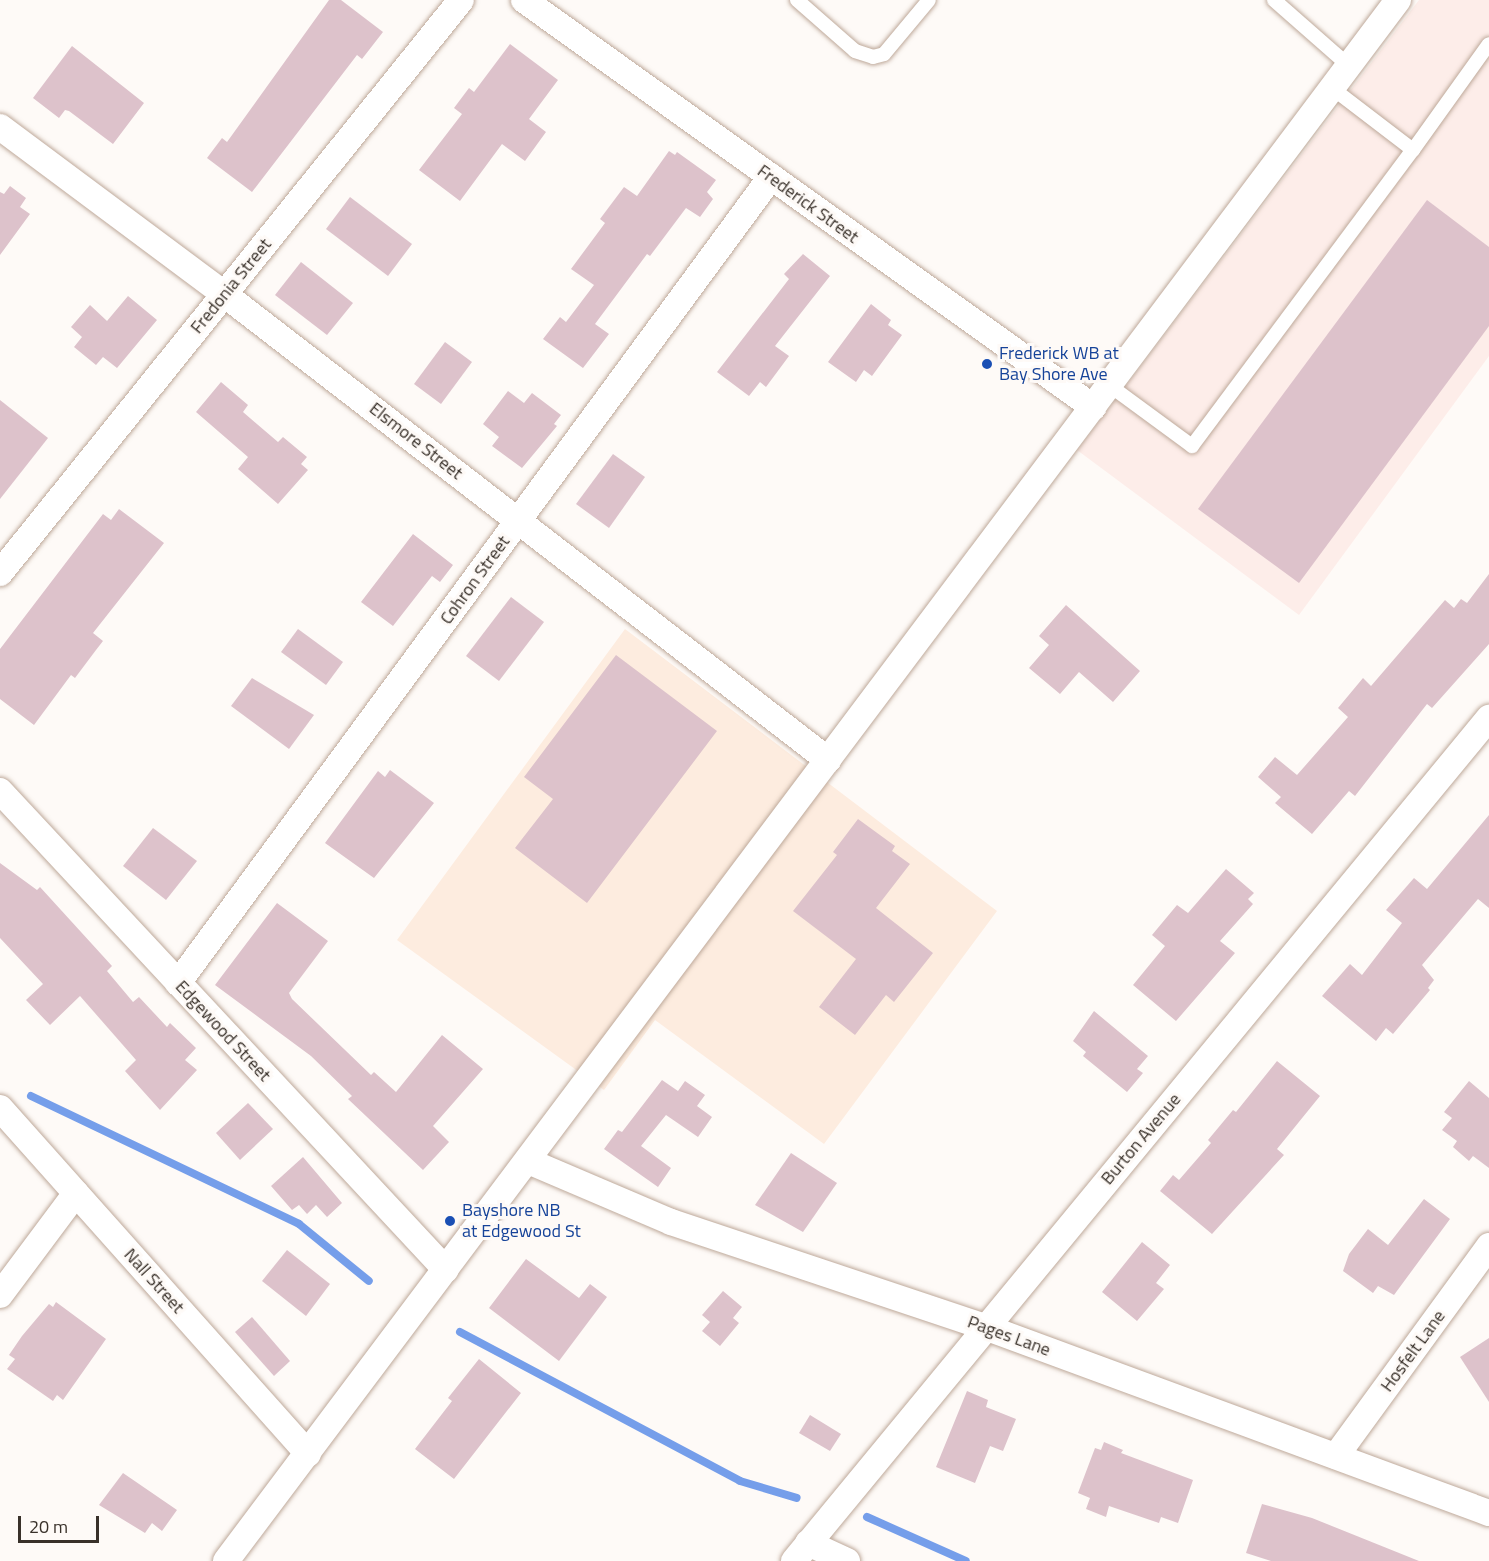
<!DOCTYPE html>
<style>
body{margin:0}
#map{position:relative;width:1489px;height:1561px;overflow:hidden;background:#fefaf7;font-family:"Titillium Web",sans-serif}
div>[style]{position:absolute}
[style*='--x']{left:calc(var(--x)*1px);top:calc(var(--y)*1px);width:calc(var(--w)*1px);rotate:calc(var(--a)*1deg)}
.commercial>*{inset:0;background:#fdede9}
.built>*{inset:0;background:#fdecdf}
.stream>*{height:8px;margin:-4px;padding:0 4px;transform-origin:4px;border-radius:4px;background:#759eea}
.building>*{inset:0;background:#ddc2cb}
.roads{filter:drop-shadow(0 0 2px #bea99a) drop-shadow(0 0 2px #bea99a)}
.lane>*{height:14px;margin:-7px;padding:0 7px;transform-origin:7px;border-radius:7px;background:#fff}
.street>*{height:26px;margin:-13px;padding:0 13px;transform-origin:13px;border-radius:13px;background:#fff}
.dots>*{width:16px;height:16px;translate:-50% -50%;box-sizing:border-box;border:3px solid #fefaf7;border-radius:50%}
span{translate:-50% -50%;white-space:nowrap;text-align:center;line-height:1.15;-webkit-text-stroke:6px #fefaf7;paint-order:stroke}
.street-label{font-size:18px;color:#39312a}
.transit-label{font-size:18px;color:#164399}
.left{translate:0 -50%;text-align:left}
.scale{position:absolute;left:18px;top:1516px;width:81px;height:27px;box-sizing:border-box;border:3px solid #39312a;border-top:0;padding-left:8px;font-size:18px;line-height:21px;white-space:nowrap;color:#39312a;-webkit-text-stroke:4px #fefaf7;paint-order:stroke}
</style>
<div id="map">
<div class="commercial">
<div style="clip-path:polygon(1419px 0,1489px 0,1489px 356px,1299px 615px,1077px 450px)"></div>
</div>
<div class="built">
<div style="clip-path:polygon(625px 629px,997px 911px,824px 1144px,655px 1020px,604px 1090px,397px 940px)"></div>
</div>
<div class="stream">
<div style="--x:31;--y:1096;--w:297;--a:25.5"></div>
<div style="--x:299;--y:1224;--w:90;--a:39.2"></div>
<div style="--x:460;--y:1332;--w:317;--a:28"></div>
<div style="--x:740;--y:1481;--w:59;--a:16.6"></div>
<div style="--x:867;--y:1517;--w:108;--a:24"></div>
</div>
<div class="building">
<div style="clip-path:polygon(329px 0,341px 0,383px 32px,362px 59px,357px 55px,252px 192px,207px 158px,222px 138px,227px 142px)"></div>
<div style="clip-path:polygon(510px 44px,558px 80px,529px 119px,546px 132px,525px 161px,502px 144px,460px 201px,419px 170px,462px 114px,454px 108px,469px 88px,474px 92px)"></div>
<div style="clip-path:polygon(72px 46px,144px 103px,113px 144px,69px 111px,65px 110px,59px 118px,33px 98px)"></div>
<div style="clip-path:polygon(669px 151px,675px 155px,677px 152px,716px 180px,707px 192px,713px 199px,700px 217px,686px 208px,650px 256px,647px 254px,595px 324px,609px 334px,583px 368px,543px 339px,560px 317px,566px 322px,594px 285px,571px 269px,605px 223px,600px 219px,624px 187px,637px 196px)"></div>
<div style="clip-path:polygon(10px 186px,26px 198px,20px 207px,30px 214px,0 255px,0 192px,4px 194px)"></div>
<div style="clip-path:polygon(350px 197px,412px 244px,388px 276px,326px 229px)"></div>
<div style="clip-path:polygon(1427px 200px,1489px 247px,1489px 326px,1299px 583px,1198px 509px)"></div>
<div style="clip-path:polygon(803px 254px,830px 276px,775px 346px,789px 356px,766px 387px,760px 382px,749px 396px,717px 372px,789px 279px,784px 274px)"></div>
<div style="clip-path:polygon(301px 262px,353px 303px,327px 335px,275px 295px)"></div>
<div style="clip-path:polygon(128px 296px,157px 320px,117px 368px,103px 357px,96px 365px,74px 347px,82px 337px,71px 327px,90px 305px,107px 321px)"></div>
<div style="clip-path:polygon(871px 304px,891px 320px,888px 325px,902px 335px,872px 376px,864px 370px,856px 382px,828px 362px)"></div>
<div style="clip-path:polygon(445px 342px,472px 362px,441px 404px,414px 384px)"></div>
<div style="clip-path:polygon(221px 382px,248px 405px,243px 412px,278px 442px,283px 437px,307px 457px,301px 464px,308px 470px,278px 504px,238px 469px,248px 457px,196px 412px)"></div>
<div style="clip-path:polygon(508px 391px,524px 403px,532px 393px,561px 415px,554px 424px,557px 426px,522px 468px,492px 446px,499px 437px,483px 424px)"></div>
<div style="clip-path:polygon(0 400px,48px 438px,0 499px)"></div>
<div style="clip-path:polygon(613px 454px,645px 477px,609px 528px,576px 504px)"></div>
<div style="clip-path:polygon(119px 509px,164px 543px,93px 633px,103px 641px,96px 650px,75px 678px,71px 675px,34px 725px,0 699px,0 649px,103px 514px,111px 520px)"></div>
<div style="clip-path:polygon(413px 534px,453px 565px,440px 582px,432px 576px,393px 626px,361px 602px)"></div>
<div style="clip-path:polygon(1489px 574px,1489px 644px,1432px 708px,1427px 704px,1355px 796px,1349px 791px,1312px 834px,1275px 803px,1281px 797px,1258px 777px,1275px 757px,1297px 775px,1348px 717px,1338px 708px,1363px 678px,1371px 686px,1445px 600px,1454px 608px,1461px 599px,1467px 603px)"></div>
<div style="clip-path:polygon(511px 597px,544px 622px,499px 681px,466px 656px)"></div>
<div style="clip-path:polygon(1066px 605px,1140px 671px,1113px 702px,1079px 672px,1060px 694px,1029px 668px,1049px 645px,1039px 636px)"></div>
<div style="clip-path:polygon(298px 629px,343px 662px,326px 685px,281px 652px)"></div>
<div style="clip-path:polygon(616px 655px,717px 731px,587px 903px,515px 848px,553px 799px,524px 777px)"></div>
<div style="clip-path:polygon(252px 678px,314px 715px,289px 749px,231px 706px)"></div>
<div style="clip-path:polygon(390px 770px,434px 803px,374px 878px,325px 843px,378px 771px,385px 777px)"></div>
<div style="clip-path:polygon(1489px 815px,1489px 908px,1478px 899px,1422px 965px,1434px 980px,1428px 988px,1430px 990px,1393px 1034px,1386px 1028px,1376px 1041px,1322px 996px,1350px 964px,1362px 975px,1402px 923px,1386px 910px,1414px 878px,1427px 889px)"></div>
<div style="clip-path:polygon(858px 819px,895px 846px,892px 851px,910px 864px,876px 908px,933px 953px,894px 1002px,886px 995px,855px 1035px,819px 1007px,856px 959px,793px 911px,837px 855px,833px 852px)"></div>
<div style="clip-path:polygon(153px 828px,197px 861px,166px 900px,123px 866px)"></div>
<div style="clip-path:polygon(0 863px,37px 890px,40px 887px,112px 966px,107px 971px,133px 1002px,139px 997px,167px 1027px,170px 1023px,196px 1048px,185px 1060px,197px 1070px,160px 1110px,125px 1071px,136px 1060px,80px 996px,50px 1025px,26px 1000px,43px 984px,0 938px)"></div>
<div style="clip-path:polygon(1226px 869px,1254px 893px,1248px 899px,1253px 904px,1220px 941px,1235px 953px,1176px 1021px,1133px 985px,1165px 946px,1152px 935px,1177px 905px,1188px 913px)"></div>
<div style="clip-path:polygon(277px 903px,328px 941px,289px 993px,292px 999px,371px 1075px,374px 1072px,396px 1092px,442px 1035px,483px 1069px,433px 1126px,449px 1142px,423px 1170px,348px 1099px,352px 1096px,311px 1056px,215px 985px)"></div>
<div style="clip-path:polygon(1094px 1011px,1148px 1056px,1137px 1069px,1143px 1073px,1127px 1092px,1083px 1056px,1086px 1052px,1073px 1041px)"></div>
<div style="clip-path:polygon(1277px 1061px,1320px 1096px,1277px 1149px,1284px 1155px,1212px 1234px,1160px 1191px,1173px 1175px,1179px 1180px,1211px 1143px,1208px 1140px,1233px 1110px,1236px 1112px)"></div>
<div style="clip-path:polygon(662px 1080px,678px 1091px,685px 1081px,705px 1095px,697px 1106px,712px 1117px,698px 1137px,666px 1115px,641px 1146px,671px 1168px,658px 1187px,604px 1149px,618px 1130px,622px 1132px)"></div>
<div style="clip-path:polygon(1469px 1081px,1489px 1098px,1489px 1168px,1473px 1156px,1469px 1161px,1453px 1147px,1457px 1141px,1442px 1130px,1452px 1118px,1444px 1112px)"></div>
<div style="clip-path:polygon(248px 1103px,273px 1129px,240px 1160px,216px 1133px)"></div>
<div style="clip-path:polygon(791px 1153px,837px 1183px,803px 1232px,755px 1205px)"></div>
<div style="clip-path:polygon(303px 1157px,342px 1203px,327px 1217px,316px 1205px,307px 1214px,299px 1205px,292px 1210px,271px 1186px)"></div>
<div style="clip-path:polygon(1424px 1199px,1450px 1219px,1394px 1295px,1378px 1286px,1373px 1293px,1343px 1271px,1349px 1254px,1368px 1229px,1388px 1245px)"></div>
<div style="clip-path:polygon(1142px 1242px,1170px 1265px,1156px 1283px,1164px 1289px,1137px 1321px,1102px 1292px)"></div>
<div style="clip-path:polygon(287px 1250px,330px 1284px,306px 1316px,262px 1281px)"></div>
<div style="clip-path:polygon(526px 1259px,579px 1298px,590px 1284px,607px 1297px,559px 1361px,489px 1308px)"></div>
<div style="clip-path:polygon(723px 1291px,742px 1307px,733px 1318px,739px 1323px,720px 1346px,702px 1331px,710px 1322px,702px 1315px)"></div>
<div style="clip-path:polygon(56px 1302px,106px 1339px,63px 1400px,57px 1395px,53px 1401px,7px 1369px,15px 1359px,9px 1355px,22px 1336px,49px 1304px,53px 1307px)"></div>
<div style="clip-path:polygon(252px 1317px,290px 1361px,274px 1376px,235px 1332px)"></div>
<div style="clip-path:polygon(1489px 1338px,1489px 1402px,1460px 1357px)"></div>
<div style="clip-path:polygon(479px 1359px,521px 1393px,454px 1479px,415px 1449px,452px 1401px,448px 1398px)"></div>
<div style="clip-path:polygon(967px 1391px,988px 1400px,986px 1407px,1016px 1419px,1003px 1451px,990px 1446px,975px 1483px,936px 1467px)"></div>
<div style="clip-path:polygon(810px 1415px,841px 1434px,830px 1451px,799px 1433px)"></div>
<div style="clip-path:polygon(1104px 1442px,1123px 1450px,1121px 1453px,1193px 1480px,1178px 1523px,1161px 1517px,1159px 1523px,1109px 1506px,1106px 1517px,1086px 1509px,1090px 1498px,1078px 1493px,1095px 1448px,1101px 1450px)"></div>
<div style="clip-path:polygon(123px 1473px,177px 1510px,162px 1531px,152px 1523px,145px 1533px,99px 1505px)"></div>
<div style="clip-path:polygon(1262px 1504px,1312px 1518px,1419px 1561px,1271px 1561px,1246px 1553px)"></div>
</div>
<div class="roads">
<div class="lane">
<div style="--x:797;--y:0;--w:77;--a:41.3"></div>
<div style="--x:855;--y:51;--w:19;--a:18"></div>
<div style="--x:873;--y:57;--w:11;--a:-15"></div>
<div style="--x:884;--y:54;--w:70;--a:-50.2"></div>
<div style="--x:1274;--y:0;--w:100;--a:41.3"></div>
<div style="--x:1332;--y:88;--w:102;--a:37.4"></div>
<div style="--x:1413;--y:150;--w:130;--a:-54.4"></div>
<div style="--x:1109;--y:385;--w:103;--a:36.3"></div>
<div style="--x:1192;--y:446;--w:369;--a:-53.3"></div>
</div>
<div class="street">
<div style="--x:524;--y:0;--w:700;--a:35.58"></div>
<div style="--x:0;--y:127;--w:279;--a:36.7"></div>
<div style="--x:224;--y:294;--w:763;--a:37.65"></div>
<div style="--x:0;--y:573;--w:735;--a:-51.18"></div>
<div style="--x:0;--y:791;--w:654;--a:47.04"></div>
<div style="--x:178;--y:983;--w:1001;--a:-53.66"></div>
<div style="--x:0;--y:1108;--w:463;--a:48.3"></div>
<div style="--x:528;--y:1161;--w:155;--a:23.1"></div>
<div style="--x:671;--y:1222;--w:331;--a:18.5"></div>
<div style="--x:985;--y:1327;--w:537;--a:20.26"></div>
<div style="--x:0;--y:1295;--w:127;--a:-53.3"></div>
<div style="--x:1336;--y:1456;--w:260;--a:-53.9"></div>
<div style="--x:808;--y:1543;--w:43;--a:24.8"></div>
<div style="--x:226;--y:1561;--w:1952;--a:-53.1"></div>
<div style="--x:794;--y:1561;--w:1093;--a:-50.5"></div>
</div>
</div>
<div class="dots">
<div style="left:987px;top:364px;background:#1a4fb4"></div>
<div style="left:450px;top:1221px;background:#1a4fb4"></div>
</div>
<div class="street-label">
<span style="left:808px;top:204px;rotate:36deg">Frederick Street</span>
<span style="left:231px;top:286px;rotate:-51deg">Fredonia Street</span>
<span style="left:416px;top:441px;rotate:38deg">Elsmore Street</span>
<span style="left:475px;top:580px;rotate:-54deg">Cohron Street</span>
<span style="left:223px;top:1031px;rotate:47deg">Edgewood Street</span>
<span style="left:1141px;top:1139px;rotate:-50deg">Burton Avenue</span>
<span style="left:154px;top:1281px;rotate:48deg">Nall Street</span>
<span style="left:1009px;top:1336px;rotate:20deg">Pages Lane</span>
<span style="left:1413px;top:1351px;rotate:-54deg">Hosfelt Lane</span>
</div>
<div class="transit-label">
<span class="left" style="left:999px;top:364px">Frederick WB at<br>Bay Shore Ave</span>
<span class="left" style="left:462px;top:1221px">Bayshore NB<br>at Edgewood St</span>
</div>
<div class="scale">20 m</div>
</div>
